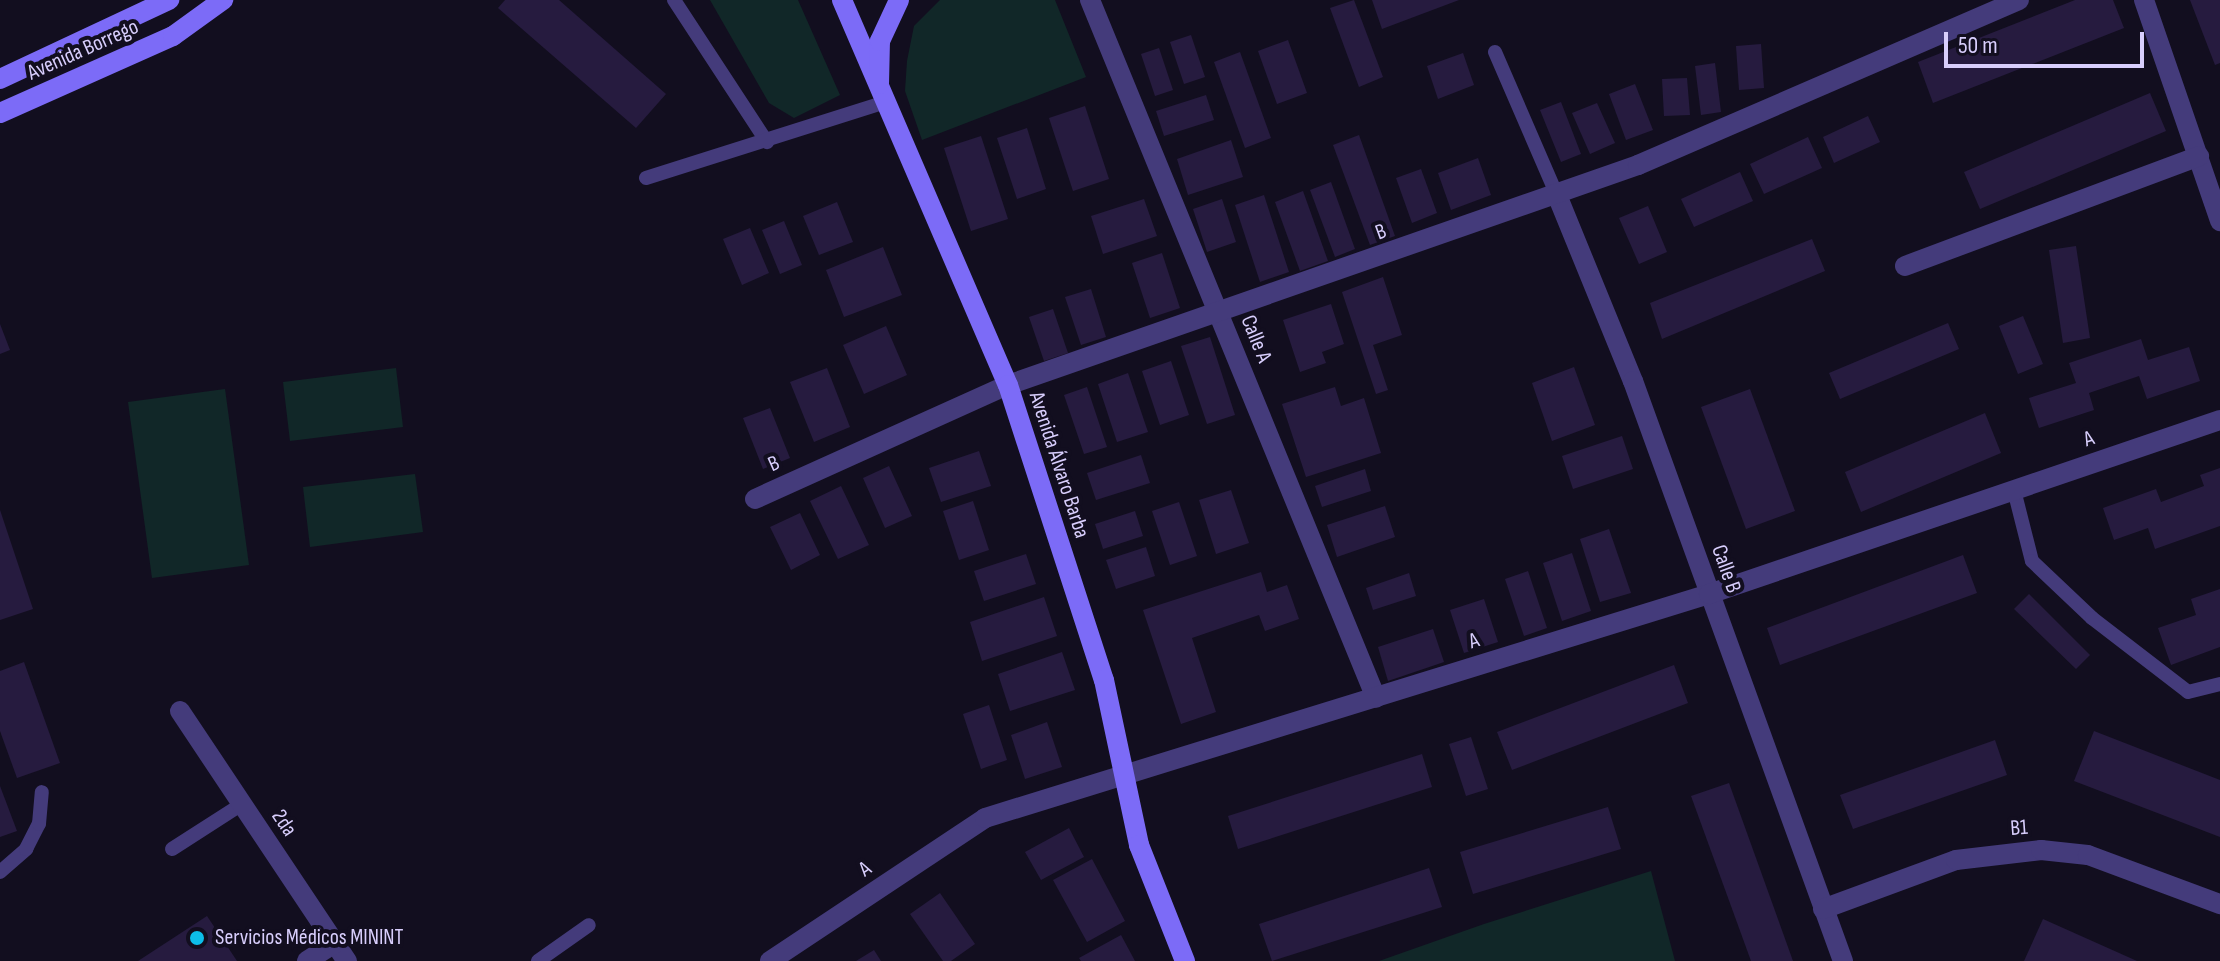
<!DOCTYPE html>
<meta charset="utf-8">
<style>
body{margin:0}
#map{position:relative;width:2220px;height:961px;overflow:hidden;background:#120e1f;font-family:"Sofia Sans Condensed",sans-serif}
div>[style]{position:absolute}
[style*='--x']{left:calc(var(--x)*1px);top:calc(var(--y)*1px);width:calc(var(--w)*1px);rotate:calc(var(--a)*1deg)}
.green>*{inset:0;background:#112728}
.building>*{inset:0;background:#261b3f}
.lane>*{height:14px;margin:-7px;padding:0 7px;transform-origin:7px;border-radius:7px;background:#443b7b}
.street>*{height:20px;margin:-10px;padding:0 10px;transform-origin:10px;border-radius:10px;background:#443b7b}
.secondary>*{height:20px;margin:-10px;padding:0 10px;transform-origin:10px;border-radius:10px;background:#7c6bf7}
.dots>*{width:22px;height:22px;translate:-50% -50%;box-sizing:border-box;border:4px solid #120e1f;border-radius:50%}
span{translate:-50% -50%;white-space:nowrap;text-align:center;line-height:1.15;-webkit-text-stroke:8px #120e1f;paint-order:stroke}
.street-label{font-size:22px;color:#d8cefc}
.poi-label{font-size:22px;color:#d8cefc}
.left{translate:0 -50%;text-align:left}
.scale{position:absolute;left:1944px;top:32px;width:200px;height:36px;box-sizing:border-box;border:4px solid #d8cefc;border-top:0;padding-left:10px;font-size:24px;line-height:28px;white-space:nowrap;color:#d8cefc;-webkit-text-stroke:6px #120e1f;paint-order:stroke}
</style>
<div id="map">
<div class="green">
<div style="clip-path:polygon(710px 0,798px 0,840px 95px,794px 118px,769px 103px)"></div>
<div style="clip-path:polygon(940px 0,1055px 0,1086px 77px,922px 140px,905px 91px,907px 61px,914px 26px)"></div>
<div style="clip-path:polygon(396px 368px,403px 427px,290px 441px,283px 382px)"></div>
<div style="clip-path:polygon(225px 389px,249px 565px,152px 578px,128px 402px)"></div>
<div style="clip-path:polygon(415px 474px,423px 532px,310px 547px,303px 487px)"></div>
<div style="clip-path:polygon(1651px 871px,1675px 961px,1379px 961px,1484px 924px)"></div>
</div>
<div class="building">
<div style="clip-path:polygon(505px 0,559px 0,666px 94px,636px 128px,498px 8px)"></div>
<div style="clip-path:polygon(1354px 0,1383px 77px,1359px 87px,1330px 8px)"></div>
<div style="clip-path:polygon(1372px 0,1459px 0,1382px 29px)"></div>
<div style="clip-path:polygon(2075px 0,2113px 0,2124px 28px,1933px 103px,1918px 62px)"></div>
<div style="clip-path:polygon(2190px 0,2220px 0,2220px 63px,2215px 65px)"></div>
<div style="clip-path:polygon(1191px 35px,1205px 77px,1184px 84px,1170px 42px)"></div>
<div style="clip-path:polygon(1288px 40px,1307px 93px,1277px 104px,1258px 51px)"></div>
<div style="clip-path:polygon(1761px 44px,1764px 88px,1739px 90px,1736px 46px)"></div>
<div style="clip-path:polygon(1159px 48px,1173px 90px,1155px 96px,1141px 54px)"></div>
<div style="clip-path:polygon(1240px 52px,1271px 138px,1245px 148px,1214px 62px)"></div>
<div style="clip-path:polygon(1463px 53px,1474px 85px,1438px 99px,1427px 66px)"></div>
<div style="clip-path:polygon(1715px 63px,1721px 112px,1701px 115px,1695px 66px)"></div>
<div style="clip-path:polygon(1687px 78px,1690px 115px,1664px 116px,1662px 79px)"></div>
<div style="clip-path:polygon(1635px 84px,1653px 130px,1626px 140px,1609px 94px)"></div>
<div style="clip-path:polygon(2150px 93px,2166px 131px,1980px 209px,1964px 172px)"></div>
<div style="clip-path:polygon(1206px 95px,1214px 120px,1164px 136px,1156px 111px)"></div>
<div style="clip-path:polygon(1561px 102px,1581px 154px,1561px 162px,1540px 110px)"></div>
<div style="clip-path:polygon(1597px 103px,1615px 143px,1590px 154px,1572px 113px)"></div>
<div style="clip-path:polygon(1085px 106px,1109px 179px,1073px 191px,1049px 118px)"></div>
<div style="clip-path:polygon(1868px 116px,1880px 142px,1834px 163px,1823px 137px)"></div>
<div style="clip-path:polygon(1027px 128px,1046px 189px,1017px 199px,997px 138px)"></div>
<div style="clip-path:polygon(1359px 135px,1395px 236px,1370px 245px,1333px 145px)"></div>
<div style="clip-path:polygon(981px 136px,1008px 219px,971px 231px,944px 148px)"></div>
<div style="clip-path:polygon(1808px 137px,1822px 168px,1764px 194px,1750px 164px)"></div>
<div style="clip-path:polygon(1231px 140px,1243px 177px,1188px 195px,1177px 159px)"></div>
<div style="clip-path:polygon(1478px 158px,1491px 195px,1451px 210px,1438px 173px)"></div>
<div style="clip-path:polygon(1421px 169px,1437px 213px,1412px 223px,1396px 178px)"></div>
<div style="clip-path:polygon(1740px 172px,1753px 201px,1694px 227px,1681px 199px)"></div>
<div style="clip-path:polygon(1331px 182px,1355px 249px,1335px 257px,1310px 190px)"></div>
<div style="clip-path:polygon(1303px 191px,1328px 261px,1300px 271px,1275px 202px)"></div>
<div style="clip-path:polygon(1264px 195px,1289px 272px,1260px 282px,1235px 205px)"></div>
<div style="clip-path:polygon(1144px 199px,1157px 236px,1103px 254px,1091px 216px)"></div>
<div style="clip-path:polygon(1222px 199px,1236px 242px,1207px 252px,1193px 209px)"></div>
<div style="clip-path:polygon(837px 202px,853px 242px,819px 255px,803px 216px)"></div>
<div style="clip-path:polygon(1648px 206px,1667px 252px,1639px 264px,1619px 218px)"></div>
<div style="clip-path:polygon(784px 221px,802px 265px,780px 274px,762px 230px)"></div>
<div style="clip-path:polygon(750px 228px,769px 273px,742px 285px,723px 239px)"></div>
<div style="clip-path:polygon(1812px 239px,1825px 271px,1662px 339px,1650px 303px)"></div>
<div style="clip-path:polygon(2076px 246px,2090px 338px,2063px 343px,2049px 250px)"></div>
<div style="clip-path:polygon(883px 247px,902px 295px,844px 317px,826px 270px)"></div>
<div style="clip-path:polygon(1162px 253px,1180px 308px,1150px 318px,1132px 263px)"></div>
<div style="clip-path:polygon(1383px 277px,1402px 335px,1373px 345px,1388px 390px,1376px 394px,1342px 292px)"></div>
<div style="clip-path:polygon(1091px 289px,1106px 337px,1081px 345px,1065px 297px)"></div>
<div style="clip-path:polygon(1331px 304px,1344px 344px,1322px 352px,1326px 363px,1300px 372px,1283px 320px)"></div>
<div style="clip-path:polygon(1053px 309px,1068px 353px,1044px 361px,1029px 317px)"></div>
<div style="clip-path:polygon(2023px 316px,2043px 364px,2018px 374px,1999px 326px)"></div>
<div style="clip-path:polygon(1948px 323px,1959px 349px,1840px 399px,1829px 373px)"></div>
<div style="clip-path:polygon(0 324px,10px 350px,0 354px)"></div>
<div style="clip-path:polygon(886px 326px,907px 375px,864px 394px,843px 345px)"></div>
<div style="clip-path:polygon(1210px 337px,1235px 415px,1207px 424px,1181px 346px)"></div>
<div style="clip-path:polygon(2141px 339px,2148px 360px,2189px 347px,2200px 381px,2147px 399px,2139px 376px,2089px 393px,2094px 410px,2039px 428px,2029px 398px,2076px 383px,2069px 363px)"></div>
<div style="clip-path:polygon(1171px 361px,1189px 415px,1160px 425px,1142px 371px)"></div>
<div style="clip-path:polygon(1574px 367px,1595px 425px,1552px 441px,1532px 383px)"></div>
<div style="clip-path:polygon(827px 368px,850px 427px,814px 442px,790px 382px)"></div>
<div style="clip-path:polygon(1128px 373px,1148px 432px,1117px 442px,1098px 384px)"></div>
<div style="clip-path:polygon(1087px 387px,1107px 447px,1084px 454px,1064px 395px)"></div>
<div style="clip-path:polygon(1335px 387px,1341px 406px,1364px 398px,1381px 453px,1306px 477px,1282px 404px)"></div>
<div style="clip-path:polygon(1750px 389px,1795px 511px,1746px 529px,1701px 407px)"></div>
<div style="clip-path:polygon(770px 408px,790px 458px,763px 469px,743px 418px)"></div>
<div style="clip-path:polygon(1985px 413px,2001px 453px,1861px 512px,1845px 472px)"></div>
<div style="clip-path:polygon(1622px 436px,1633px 469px,1573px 489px,1562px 456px)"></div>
<div style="clip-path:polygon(979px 451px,991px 486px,941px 502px,929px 468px)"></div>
<div style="clip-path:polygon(1141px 455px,1150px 483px,1096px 500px,1087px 473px)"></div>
<div style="clip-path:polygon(889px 466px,912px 516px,885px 528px,863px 478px)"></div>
<div style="clip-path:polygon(2220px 468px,2220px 526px,2155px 549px,2148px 528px,2114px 540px,2103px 508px,2156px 489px,2161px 502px,2204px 486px,2200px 475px)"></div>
<div style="clip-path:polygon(1365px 469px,1371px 491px,1322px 507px,1315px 486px)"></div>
<div style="clip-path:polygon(841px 486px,869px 545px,838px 559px,810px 501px)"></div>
<div style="clip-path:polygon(1231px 490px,1249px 543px,1216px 554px,1199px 500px)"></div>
<div style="clip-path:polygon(973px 501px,989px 550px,959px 560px,943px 511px)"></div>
<div style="clip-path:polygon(1179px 502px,1197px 556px,1170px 565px,1152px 511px)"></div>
<div style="clip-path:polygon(1385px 506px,1395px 537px,1337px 557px,1327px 525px)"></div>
<div style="clip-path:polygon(0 510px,33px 609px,0 620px)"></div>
<div style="clip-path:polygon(1135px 511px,1143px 536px,1103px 549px,1095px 524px)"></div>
<div style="clip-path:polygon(800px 513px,820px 555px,791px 570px,770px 527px)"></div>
<div style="clip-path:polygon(1609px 529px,1631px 593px,1600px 602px,1580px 539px)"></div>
<div style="clip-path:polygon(1146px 547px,1155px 576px,1116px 589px,1106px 560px)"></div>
<div style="clip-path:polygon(1572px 553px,1591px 611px,1562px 621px,1543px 563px)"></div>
<div style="clip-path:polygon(1026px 554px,1036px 584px,984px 601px,974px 571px)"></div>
<div style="clip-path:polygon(1963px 555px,1977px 593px,1780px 665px,1767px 628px)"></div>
<div style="clip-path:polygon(1528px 571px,1547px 628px,1524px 636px,1505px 579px)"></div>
<div style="clip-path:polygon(1261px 572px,1267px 592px,1287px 585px,1299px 619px,1265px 631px,1259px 615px,1192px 638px,1216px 712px,1181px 724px,1143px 610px)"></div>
<div style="clip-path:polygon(1409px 573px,1416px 596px,1373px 610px,1366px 588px)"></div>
<div style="clip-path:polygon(2220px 589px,2220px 647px,2171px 665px,2158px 628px,2196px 615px,2191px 599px)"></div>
<div style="clip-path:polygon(2029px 594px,2090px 655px,2076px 669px,2014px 609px)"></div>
<div style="clip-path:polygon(1044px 597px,1057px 636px,982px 661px,970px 622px)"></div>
<div style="clip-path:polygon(1484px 599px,1498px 642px,1464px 653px,1450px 610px)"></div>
<div style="clip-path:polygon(1433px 629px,1444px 662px,1388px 681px,1378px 647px)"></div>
<div style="clip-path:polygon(1062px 652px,1075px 690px,1010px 711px,998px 674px)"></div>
<div style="clip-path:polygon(24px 662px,60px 763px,17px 778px,0 731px,0 671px)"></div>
<div style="clip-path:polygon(1674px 665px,1688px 703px,1512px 770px,1497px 732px)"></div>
<div style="clip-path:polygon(989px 705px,1007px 760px,981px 769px,963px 714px)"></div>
<div style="clip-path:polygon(1047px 722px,1062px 767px,1025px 779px,1011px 735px)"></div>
<div style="clip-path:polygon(2094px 731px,2220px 780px,2220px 837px,2074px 781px)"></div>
<div style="clip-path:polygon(1471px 737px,1488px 789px,1466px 796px,1449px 744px)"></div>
<div style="clip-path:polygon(1995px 740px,2007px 775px,1853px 829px,1840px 795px)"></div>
<div style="clip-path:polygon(1422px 754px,1432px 787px,1238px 849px,1228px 816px)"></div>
<div style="clip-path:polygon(1729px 783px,1793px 961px,1751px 961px,1691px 796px)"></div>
<div style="clip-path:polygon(0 786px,17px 831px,0 837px)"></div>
<div style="clip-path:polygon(1608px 807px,1621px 849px,1473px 894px,1460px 852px)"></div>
<div style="clip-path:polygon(1069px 828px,1084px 857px,1041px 880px,1025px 852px)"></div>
<div style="clip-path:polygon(1092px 859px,1125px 921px,1087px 942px,1053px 880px)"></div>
<div style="clip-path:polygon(1429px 868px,1442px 907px,1272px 961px,1259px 924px)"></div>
<div style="clip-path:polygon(940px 893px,975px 944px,951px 961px,943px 961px,910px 914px)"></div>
<div style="clip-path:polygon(207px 916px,237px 961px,138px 961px)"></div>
<div style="clip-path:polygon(2043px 919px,2137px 961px,2024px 961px)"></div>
<div style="clip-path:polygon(1121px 935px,1135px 961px,1081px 961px,1079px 958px)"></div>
<div style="clip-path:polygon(874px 950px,881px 961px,856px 961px)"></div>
</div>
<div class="lane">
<div style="--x:674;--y:0;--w:170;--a:56.8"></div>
<div style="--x:1495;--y:52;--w:156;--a:66.6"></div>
<div style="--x:646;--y:178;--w:251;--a:-17.6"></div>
<div style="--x:2014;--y:490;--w:73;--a:75.8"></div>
<div style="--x:2032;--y:561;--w:83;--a:43.5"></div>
<div style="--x:2092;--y:618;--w:121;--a:37.6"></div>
<div style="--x:2188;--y:692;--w:33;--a:-14"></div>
<div style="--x:172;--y:849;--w:83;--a:-32.7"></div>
<div style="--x:0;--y:872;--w:35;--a:-41"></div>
<div style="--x:26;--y:849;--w:28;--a:-63"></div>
<div style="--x:39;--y:824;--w:32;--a:-85"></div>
<div style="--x:538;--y:961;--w:62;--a:-35.2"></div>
</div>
<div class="street">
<div style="--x:1090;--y:0;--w:754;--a:67.72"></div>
<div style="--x:2144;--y:0;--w:234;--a:71"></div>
<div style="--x:1557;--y:195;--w:201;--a:67.8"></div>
<div style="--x:1633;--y:381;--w:617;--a:70.1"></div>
<div style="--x:1905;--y:266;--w:314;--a:-20.5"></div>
<div style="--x:755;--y:499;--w:277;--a:-24.3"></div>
<div style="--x:1008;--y:385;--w:667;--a:-19.25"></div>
<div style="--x:1638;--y:165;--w:415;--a:-23.4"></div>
<div style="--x:180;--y:711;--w:301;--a:56.3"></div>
<div style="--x:1823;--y:909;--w:142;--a:-20.2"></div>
<div style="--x:1956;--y:860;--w:86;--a:-6.7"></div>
<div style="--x:2041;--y:850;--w:47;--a:6.1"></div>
<div style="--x:2088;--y:855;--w:141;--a:20.4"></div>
<div style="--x:307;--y:961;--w:33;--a:-33"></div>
<div style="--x:770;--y:961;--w:258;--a:-33.6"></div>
<div style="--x:985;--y:818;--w:758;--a:-17.19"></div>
<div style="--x:1709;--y:594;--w:540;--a:-18.8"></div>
</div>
<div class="secondary">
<div style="--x:842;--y:0;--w:419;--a:66.7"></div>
<div style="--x:1008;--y:385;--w:310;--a:72"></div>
<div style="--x:1104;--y:680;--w:169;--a:78"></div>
<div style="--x:1139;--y:845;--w:125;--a:68.4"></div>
<div style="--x:0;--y:79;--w:187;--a:-25.1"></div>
<div style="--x:879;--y:84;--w:43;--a:-88.7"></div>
<div style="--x:880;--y:41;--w:45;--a:-65.1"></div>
<div style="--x:0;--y:113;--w:189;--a:-24"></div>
<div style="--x:173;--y:36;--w:62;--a:-35.8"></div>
</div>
<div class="dots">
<div style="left:197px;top:938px;background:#0dbde9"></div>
</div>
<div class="street-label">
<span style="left:83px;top:50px;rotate:-24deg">Avenida Borrego</span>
<span style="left:1381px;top:232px;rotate:-20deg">B</span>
<span style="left:1256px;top:339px;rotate:68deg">Calle A</span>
<span style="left:2089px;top:439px;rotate:-19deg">A</span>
<span style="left:774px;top:464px;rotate:-24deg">B</span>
<span style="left:1059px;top:465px;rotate:72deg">Avenida Álvaro Barba</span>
<span style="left:1726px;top:569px;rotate:70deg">Calle B</span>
<span style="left:1474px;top:641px;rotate:-18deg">A</span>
<span style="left:284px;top:823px;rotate:56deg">2da</span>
<span style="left:2019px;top:828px;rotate:-4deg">B1</span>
<span style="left:865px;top:869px;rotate:-34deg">A</span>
</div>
<div class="poi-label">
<span class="left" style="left:215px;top:938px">Servicios Médicos MININT</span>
</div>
<div class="scale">50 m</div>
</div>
